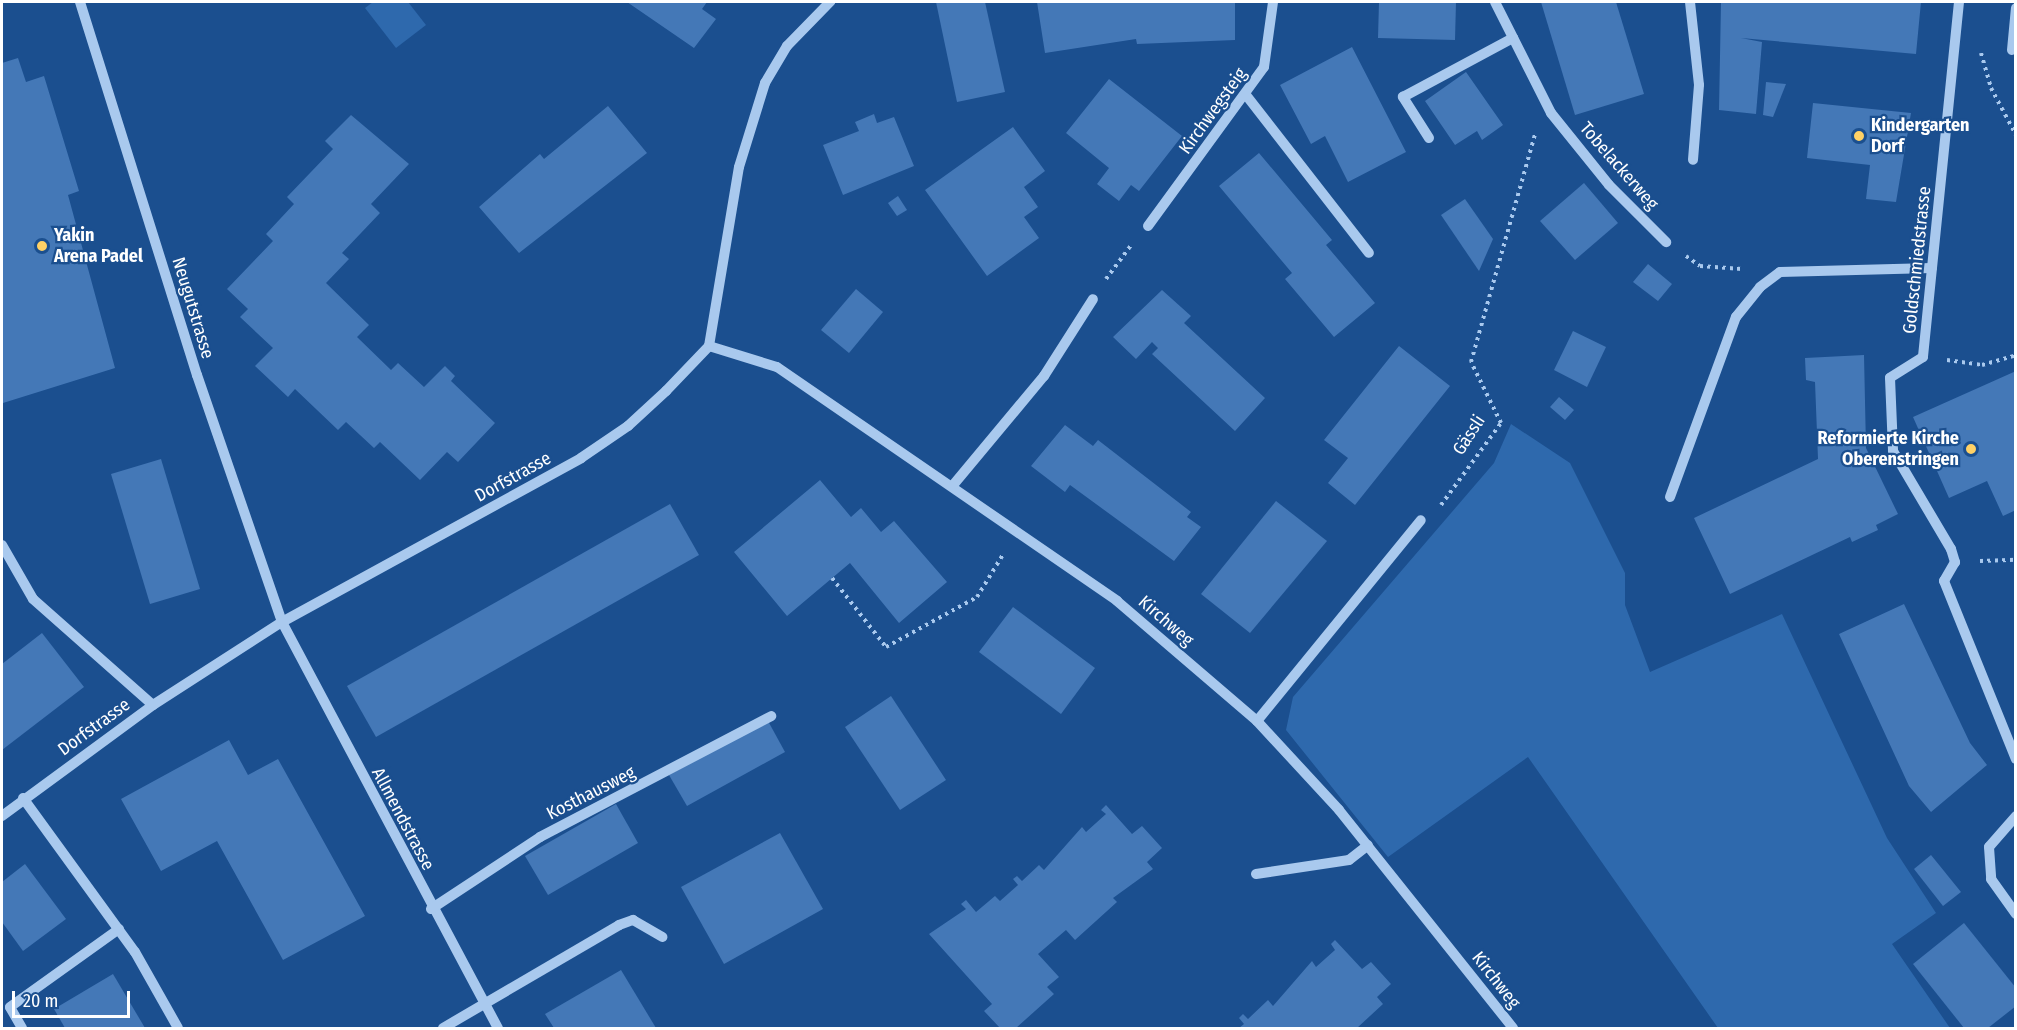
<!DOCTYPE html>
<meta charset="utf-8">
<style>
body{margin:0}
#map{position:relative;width:2017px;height:1030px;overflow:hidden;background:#1b4f8f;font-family:"Fira Sans Condensed",sans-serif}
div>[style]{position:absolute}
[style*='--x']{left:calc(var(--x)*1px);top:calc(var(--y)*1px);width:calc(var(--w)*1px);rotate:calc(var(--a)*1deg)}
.green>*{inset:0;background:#2e69ad}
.building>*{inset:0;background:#4478b7}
.path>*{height:4px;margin-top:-2px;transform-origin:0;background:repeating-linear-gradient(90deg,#a9c9ee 0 3px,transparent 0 7.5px)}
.minor>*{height:10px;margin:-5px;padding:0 5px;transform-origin:5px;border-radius:5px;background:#a9c9ee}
.dots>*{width:16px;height:16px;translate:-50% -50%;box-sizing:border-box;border:3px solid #1b4f8f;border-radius:50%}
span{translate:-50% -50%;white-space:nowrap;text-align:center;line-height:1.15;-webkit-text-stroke:4.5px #1b4f8f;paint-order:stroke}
.street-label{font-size:18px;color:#fff}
.poi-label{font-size:18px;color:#fff;font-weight:700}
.left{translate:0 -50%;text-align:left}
.right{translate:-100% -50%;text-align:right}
.frame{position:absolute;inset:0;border:3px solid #fff;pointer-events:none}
.scale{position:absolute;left:12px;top:991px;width:118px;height:27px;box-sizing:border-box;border:3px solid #fff;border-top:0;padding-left:8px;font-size:18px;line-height:21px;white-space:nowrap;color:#fff;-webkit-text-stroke:4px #1b4f8f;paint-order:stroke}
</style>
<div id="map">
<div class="green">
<div style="clip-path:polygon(373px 2px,408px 2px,426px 25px,396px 48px,365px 8px)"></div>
<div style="clip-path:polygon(1511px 424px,1570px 463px,1625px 573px,1625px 605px,1650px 672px,1782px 614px,1887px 838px,1936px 913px,1892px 944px,1950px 1028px,1718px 1028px,1528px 757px,1388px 857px,1286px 730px,1293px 697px,1494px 463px)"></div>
</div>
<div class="building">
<div style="clip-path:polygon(627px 2px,707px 2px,702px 9px,716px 19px,694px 48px)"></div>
<div style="clip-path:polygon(936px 2px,985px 2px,1005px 92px,957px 102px)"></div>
<div style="clip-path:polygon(1037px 2px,1235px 2px,1235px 40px,1137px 44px,1136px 39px,1045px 53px)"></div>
<div style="clip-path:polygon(1379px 2px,1456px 2px,1455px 40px,1378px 38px)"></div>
<div style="clip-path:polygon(1541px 2px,1616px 2px,1644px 94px,1575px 115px)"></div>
<div style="clip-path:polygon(1721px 2px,1921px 2px,1916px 54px,1741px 38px,1762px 42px,1756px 114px,1719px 110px)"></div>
<div style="clip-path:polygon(1352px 47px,1406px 152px,1348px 182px,1325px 136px,1311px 144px,1280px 85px)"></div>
<div style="clip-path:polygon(18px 58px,26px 82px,44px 76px,79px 191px,68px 195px,115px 368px,3px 403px,2px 63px)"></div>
<div style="clip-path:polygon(1466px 72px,1503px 125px,1482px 140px,1477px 131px,1455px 145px,1425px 101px)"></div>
<div style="clip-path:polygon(1109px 79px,1182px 136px,1139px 191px,1131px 185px,1119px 201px,1097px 184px,1109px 168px,1066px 133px)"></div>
<div style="clip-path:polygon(1766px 82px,1786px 84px,1773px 117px,1763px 115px)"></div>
<div style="clip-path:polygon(1813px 103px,1911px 113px,1896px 202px,1866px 199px,1870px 165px,1807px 158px)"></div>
<div style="clip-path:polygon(608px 106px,647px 153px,519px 253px,479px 207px,540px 154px,544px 159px)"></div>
<div style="clip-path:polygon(874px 114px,877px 123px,894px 117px,914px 166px,843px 195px,823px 145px,859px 131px,855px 122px)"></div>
<div style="clip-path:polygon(351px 115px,409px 164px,371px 204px,380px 213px,342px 253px,349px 259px,326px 283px,369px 325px,357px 337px,391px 370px,398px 363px,424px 387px,445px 366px,455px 376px,451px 381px,495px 423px,458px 462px,447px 452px,420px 480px,380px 442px,374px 448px,346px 422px,338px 430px,295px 389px,288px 397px,255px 366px,273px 348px,240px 317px,248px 309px,227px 289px,273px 241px,266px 234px,294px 204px,287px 197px,333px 149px,325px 141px)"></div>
<div style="clip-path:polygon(1013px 127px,1045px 171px,1024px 187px,1038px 207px,1024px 217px,1039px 238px,987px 276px,925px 190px)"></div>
<div style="clip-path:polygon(1259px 153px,1332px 240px,1326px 245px,1375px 303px,1334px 337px,1285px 279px,1292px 273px,1219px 186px)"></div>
<div style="clip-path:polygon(1584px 183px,1618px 223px,1575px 260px,1540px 221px)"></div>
<div style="clip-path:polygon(898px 196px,907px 210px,897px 216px,888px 203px)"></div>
<div style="clip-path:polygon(1465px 199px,1493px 239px,1479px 271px,1441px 215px)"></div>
<div style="clip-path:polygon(1648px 264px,1672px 284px,1658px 301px,1633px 282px)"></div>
<div style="clip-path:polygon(856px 289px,883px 312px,849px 353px,821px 330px)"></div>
<div style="clip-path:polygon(1162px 290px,1191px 316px,1184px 323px,1265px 398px,1235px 431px,1152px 354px,1158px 348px,1152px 342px,1136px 359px,1113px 337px)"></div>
<div style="clip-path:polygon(1573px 331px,1606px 347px,1587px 387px,1554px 370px)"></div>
<div style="clip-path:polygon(1399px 346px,1450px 386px,1355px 505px,1328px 483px,1348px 458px,1324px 440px)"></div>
<div style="clip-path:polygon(1864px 355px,1866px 448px,1898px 514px,1876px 525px,1878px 530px,1852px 542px,1850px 537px,1730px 594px,1694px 518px,1818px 459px,1815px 382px,1806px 380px,1805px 358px)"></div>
<div style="clip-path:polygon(2016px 371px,2016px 510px,2003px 516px,1987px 481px,1949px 498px,1913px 417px)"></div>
<div style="clip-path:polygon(1559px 397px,1574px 410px,1565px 420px,1550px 407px)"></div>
<div style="clip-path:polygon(1065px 425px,1093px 446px,1098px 440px,1191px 512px,1187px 517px,1201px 527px,1174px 561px,1070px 485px,1065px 492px,1031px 466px)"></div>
<div style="clip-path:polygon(161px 459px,200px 589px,150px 604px,111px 474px)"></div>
<div style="clip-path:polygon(820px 480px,851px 517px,861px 508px,881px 532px,894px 521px,947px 582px,899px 623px,850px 563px,787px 616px,734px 552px)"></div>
<div style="clip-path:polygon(1276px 501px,1327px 541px,1250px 633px,1201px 594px)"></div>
<div style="clip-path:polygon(670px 504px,699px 555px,376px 737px,347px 686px)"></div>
<div style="clip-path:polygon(1904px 604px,1970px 743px,1987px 765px,1931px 812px,1909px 786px,1839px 634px)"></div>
<div style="clip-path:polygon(1013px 607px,1095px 668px,1061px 714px,979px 652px)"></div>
<div style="clip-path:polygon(42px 633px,84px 687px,2px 750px,2px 664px)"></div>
<div style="clip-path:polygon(891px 696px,946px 780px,900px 810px,845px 727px)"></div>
<div style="clip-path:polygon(768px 721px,785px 752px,687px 806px,669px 775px)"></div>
<div style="clip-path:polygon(229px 740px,248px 775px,278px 759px,365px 916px,283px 960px,217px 841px,161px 871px,121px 799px)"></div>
<div style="clip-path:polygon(616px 804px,638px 843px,548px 895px,525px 856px)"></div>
<div style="clip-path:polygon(1106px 805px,1132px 834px,1142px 826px,1162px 848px,1147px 862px,1153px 869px,1113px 898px,1117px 902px,1075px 940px,1066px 930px,1038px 954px,1059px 977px,1047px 987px,1054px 994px,1016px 1028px,1000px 1028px,984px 1011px,992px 1004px,929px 934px,966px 909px,961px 904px,966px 900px,976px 912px,995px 896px,1000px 901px,1018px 885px,1013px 879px,1017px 876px,1022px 881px,1039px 865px,1044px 870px,1082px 827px,1086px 832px,1106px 814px,1101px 810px)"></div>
<div style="clip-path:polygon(780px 833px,823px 909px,724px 964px,681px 887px)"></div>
<div style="clip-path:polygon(1931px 855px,1961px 892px,1943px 906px,1914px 869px)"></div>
<div style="clip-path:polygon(25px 864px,66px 919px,23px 951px,2px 922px,2px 882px)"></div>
<div style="clip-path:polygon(1964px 923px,2016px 988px,2016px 1006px,1988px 1028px,1964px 1028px,1913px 964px)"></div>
<div style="clip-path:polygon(1335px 940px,1362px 969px,1371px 962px,1391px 984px,1377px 997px,1383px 1004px,1357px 1028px,1239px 1028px,1244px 1024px,1239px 1018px,1243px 1014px,1248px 1019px,1268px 1000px,1273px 1006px,1312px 961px,1316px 967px,1335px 950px,1331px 944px)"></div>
<div style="clip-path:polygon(621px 970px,656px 1028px,554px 1028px,545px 1014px)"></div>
<div style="clip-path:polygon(113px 974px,145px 1028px,65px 1028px,54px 1009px)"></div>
</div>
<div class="path">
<div style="--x:1981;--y:53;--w:36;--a:74"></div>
<div style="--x:1991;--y:88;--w:53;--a:62"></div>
<div style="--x:1686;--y:256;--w:17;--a:36"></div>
<div style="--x:1700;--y:266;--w:42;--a:4.1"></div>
<div style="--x:1106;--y:279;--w:44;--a:-53.4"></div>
<div style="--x:1947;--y:360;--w:35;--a:8"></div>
<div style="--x:1982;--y:365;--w:35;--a:-16"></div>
<div style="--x:1441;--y:505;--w:102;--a:-53.8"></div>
<div style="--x:1501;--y:423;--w:68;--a:-116.2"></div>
<div style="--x:1471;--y:362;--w:236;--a:-74.3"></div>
<div style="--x:1980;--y:561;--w:36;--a:-2"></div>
<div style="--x:832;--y:578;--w:88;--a:52"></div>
<div style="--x:886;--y:647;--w:104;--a:-28.8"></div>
<div style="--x:977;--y:597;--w:52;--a:-58.5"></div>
</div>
<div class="minor">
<div style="--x:80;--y:2;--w:391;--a:72.6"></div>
<div style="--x:197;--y:375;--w:261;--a:71"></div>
<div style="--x:282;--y:622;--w:460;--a:62"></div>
<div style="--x:1495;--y:2;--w:124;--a:63.2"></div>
<div style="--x:1551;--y:113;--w:92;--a:51.1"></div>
<div style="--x:1609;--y:185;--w:81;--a:45"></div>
<div style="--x:1690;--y:2;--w:83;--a:83.8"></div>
<div style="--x:1699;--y:85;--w:75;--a:94.6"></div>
<div style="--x:1959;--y:2;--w:357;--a:95.8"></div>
<div style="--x:1923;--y:357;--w:39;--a:148"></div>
<div style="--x:1890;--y:378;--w:73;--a:87.6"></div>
<div style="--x:1893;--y:451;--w:114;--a:59.4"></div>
<div style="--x:1951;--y:549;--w:14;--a:73"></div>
<div style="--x:1955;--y:562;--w:22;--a:120"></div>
<div style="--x:1944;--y:581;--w:192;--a:68"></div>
<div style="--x:2012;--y:50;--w:42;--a:-84.6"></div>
<div style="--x:1246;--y:95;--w:200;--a:52.1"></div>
<div style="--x:1429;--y:138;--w:49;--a:-122.4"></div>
<div style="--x:1403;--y:97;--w:125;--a:-28.2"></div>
<div style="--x:1148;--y:226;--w:197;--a:-53.9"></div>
<div style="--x:1264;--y:67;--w:66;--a:-82.1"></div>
<div style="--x:709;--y:346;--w:71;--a:17.2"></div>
<div style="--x:777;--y:367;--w:413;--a:34.5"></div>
<div style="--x:1117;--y:601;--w:184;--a:40.6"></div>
<div style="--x:1257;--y:721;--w:121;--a:47.3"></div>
<div style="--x:1339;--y:810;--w:279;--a:51.4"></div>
<div style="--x:954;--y:484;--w:141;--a:-50.2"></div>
<div style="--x:1044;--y:376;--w:91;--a:-57.5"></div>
<div style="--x:1670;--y:497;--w:192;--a:-69.9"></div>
<div style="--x:1736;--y:317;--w:38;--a:-51"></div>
<div style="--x:1760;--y:287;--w:25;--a:-37"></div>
<div style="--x:1780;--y:272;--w:152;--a:-1.5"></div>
<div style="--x:2;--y:545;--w:62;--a:60.1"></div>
<div style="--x:33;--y:599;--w:160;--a:41.5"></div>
<div style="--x:1257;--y:721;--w:259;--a:-50.8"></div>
<div style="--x:23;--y:798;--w:190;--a:54"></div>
<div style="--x:135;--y:952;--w:87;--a:60.5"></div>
<div style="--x:2;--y:816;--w:187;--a:-36.3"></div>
<div style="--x:153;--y:705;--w:153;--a:-32.8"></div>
<div style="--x:282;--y:622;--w:341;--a:-28.7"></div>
<div style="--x:581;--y:458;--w:57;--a:-34.2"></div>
<div style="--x:628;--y:426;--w:52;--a:-42.6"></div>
<div style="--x:666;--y:391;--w:62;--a:-46.3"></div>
<div style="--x:709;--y:346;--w:181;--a:-80.5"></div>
<div style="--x:739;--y:167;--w:88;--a:-72.8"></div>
<div style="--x:765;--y:83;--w:43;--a:-59.3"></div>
<div style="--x:787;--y:46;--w:62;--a:-45.7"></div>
<div style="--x:2016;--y:816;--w:41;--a:131.1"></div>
<div style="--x:1989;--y:847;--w:32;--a:86"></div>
<div style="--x:1991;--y:879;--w:43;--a:54.5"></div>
<div style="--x:1256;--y:874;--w:94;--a:-8.6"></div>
<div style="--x:1349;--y:860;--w:24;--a:-38"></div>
<div style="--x:431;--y:909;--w:131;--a:-33.4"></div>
<div style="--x:540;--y:837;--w:261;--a:-27.6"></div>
<div style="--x:22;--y:1028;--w:24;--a:-120"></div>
<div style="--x:10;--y:1007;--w:134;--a:-35.6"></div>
<div style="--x:443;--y:1028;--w:204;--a:-30.3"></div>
<div style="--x:619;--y:925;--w:15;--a:-20"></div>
<div style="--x:633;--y:920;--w:34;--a:30"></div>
</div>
<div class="dots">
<div style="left:1859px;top:136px;background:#ffd166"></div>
<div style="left:42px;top:246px;background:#ffd166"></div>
<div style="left:1971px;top:449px;background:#ffd166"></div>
</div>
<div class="street-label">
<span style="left:1213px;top:111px;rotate:-54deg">Kirchwegsteig</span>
<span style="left:1619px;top:166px;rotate:49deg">Tobelackerweg</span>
<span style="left:1917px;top:260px;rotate:-84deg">Goldschmiedstrasse</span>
<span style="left:193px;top:308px;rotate:73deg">Neugutstrasse</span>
<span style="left:1469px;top:435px;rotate:-57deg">Gässli</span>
<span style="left:513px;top:477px;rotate:-29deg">Dorfstrasse</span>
<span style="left:1166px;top:621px;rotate:41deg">Kirchweg</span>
<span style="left:94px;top:727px;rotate:-36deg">Dorfstrasse</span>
<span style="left:591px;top:793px;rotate:-27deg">Kosthausweg</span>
<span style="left:403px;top:819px;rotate:62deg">Allmendstrasse</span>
<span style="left:1496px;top:980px;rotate:52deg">Kirchweg</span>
</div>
<div class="poi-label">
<span class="left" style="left:1871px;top:136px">Kindergarten<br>Dorf</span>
<span class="left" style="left:54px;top:246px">Yakin<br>Arena Padel</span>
<span class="right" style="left:1959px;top:449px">Reformierte Kirche<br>Oberenstringen</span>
</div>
<div class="frame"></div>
<div class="scale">20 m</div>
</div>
